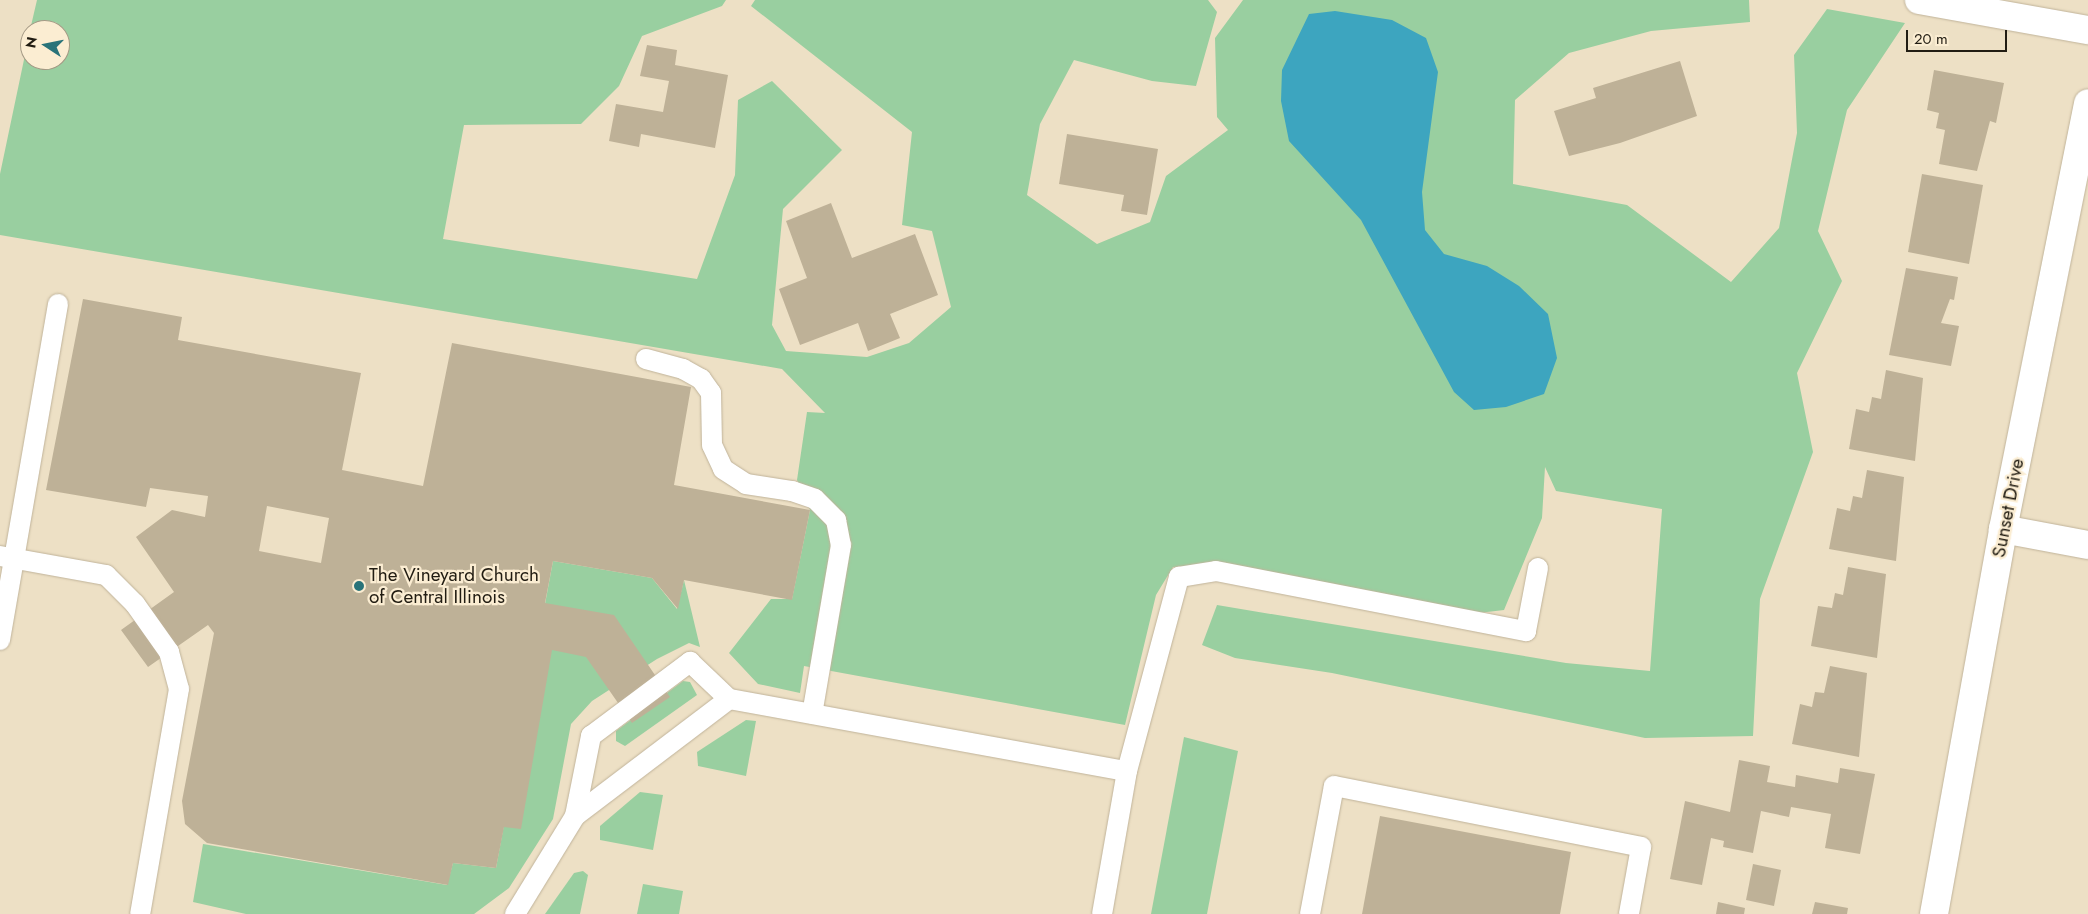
<!DOCTYPE html>
<style>
body{margin:0}
#map{position:relative;width:2088px;height:914px;overflow:hidden;background:#ede0c5;font-family:Jost,sans-serif}
div>[style]{position:absolute}
[style*='--x']{left:calc(var(--x)*1px);top:calc(var(--y)*1px);width:calc(var(--w)*1px);rotate:calc(var(--a)*1deg)}
.green>*{inset:0;background:#99cfa0}
.water>*{inset:0;background:#3da5bf}
.building>*{inset:0;background:#beb197}
.roads{filter:drop-shadow(0 0 1px #c0b39a) drop-shadow(0 0 1px #c0b39a)}
.service>*{height:20px;margin:-10px;padding:0 10px;transform-origin:10px;border-radius:10px;background:#fff}
.minor>*{height:28px;margin:-14px;padding:0 14px;transform-origin:14px;border-radius:14px;background:#fff}
.dots>*{width:14px;height:14px;translate:-50% -50%;box-sizing:border-box;border:2px solid #fbedd2;border-radius:50%}
span{translate:-50% -50%;white-space:nowrap;text-align:center;line-height:1.15;-webkit-text-stroke:4.5px #fbedd2;paint-order:stroke}
.street-label{font-size:19px;color:#211c12}
.poi-label{font-size:19px;color:#211c12}
.left{translate:0 -50%;text-align:left}
.north{position:absolute;left:20px;top:20px;width:50px;height:50px;box-sizing:border-box;background:#fbedd2;border:1px solid #a49985;border-radius:50%;rotate:281deg;font-size:14px;font-weight:700;line-height:20px;text-align:center;color:#211c12}
.north::after{content:'';display:block;margin:auto;width:18px;height:22px;background:#297379;clip-path:polygon(50% 0,100% 100%,50% 72%,0 100%)}
.scale{position:absolute;left:1906px;top:30px;width:101px;height:22px;box-sizing:border-box;border:2px solid #211c12;border-top:0;padding-left:6px;font-size:15px;line-height:18px;white-space:nowrap;color:#211c12;-webkit-text-stroke:4px #fbedd2;paint-order:stroke}
</style>
<div id="map">
<div class="green">
<div style="clip-path:polygon(37px 0,726px 0,722px 6px,642px 36px,619px 86px,581px 124px,464px 125px,443px 239px,697px 279px,735px 175px,738px 100px,772px 81px,842px 150px,783px 209px,772px 325px,786px 351px,867px 357px,909px 343px,951px 307px,932px 231px,902px 225px,912px 132px,751px 6px,755px 0,1208px 0,1217px 12px,1196px 86px,1152px 81px,1074px 60px,1040px 124px,1027px 195px,1097px 244px,1150px 222px,1166px 176px,1228px 130px,1217px 117px,1215px 38px,1243px 0,1749px 0,1750px 22px,1651px 31px,1569px 53px,1515px 100px,1513px 184px,1627px 205px,1731px 282px,1779px 228px,1797px 133px,1794px 55px,1827px 9px,1905px 23px,1847px 110px,1818px 231px,1842px 281px,1797px 373px,1813px 452px,1760px 599px,1753px 736px,1645px 738px,1332px 673px,1235px 658px,1202px 645px,1217px 605px,1566px 663px,1650px 671px,1662px 509px,1556px 491px,1545px 467px,1542px 518px,1504px 610px,1470px 614px,1213px 565px,1173px 567px,1156px 595px,1125px 725px,804px 666px,800px 693px,758px 684px,729px 653px,771px 599px,792px 599px,810px 510px,797px 480px,807px 412px,825px 413px,782px 369px,0 235px,0 174px,30px 31px,30px 60px,60px 60px,60px 30px,30px 30px)"></div>
<div style="clip-path:polygon(553px 561px,652px 578px,677px 609px,684px 580px,700px 647px,689px 643px,657px 659px,592px 701px,571px 724px,553px 819px,509px 888px,474px 914px,246px 914px,193px 902px,203px 844px,447px 885px,453px 863px,496px 868px)"></div>
<div style="clip-path:polygon(683px 681px,690px 682px,697px 695px,625px 746px,616px 741px,616px 731px)"></div>
<div style="clip-path:polygon(746px 720px,756px 721px,746px 776px,698px 766px,697px 752px)"></div>
<div style="clip-path:polygon(1184px 737px,1238px 751px,1207px 914px,1151px 914px)"></div>
<div style="clip-path:polygon(640px 792px,663px 795px,653px 850px,600px 840px,600px 826px)"></div>
<div style="clip-path:polygon(583px 871px,588px 875px,580px 914px,545px 914px,574px 873px)"></div>
<div style="clip-path:polygon(643px 884px,683px 891px,679px 914px,637px 914px)"></div>
</div>
<div class="water">
<div style="clip-path:polygon(1335px 11px,1392px 20px,1426px 38px,1438px 72px,1422px 192px,1425px 230px,1444px 254px,1487px 266px,1519px 286px,1548px 314px,1557px 358px,1544px 394px,1506px 407px,1474px 410px,1454px 392px,1361px 220px,1289px 141px,1281px 101px,1282px 70px,1309px 14px)"></div>
</div>
<div class="building">
<div style="clip-path:polygon(647px 45px,677px 50px,675px 65px,728px 75px,715px 148px,641px 134px,639px 147px,609px 141px,616px 104px,663px 112px,669px 81px,640px 76px)"></div>
<div style="clip-path:polygon(1680px 61px,1697px 116px,1620px 143px,1569px 156px,1554px 111px,1596px 98px,1593px 88px)"></div>
<div style="clip-path:polygon(1934px 70px,2004px 83px,1996px 123px,1990px 121px,1977px 171px,1939px 164px,1945px 130px,1936px 128px,1939px 113px,1927px 110px)"></div>
<div style="clip-path:polygon(1067px 134px,1158px 149px,1147px 215px,1121px 211px,1124px 195px,1059px 184px)"></div>
<div style="clip-path:polygon(1922px 174px,1983px 185px,1969px 264px,1908px 252px)"></div>
<div style="clip-path:polygon(831px 203px,852px 258px,915px 234px,938px 295px,890px 314px,900px 338px,868px 351px,858px 323px,800px 345px,779px 289px,807px 278px,786px 221px)"></div>
<div style="clip-path:polygon(1906px 268px,1958px 277px,1954px 300px,1950px 299px,1941px 323px,1959px 326px,1951px 366px,1889px 355px)"></div>
<div style="clip-path:polygon(evenodd,83px 299px,182px 317px,178px 340px,361px 373px,342px 470px,423px 486px,452px 343px,691px 387px,674px 485px,810px 510px,792px 600px,684px 580px,678px 609px,652px 578px,553px 561px,545px 603px,614px 615px,670px 697px,632px 723px,586px 657px,552px 650px,521px 829px,504px 827px,496px 868px,453px 863px,448px 885px,207px 843px,185px 824px,182px 801px,214px 633px,208px 625px,148px 667px,121px 630px,174px 592px,136px 537px,172px 510px,205px 517px,208px 496px,150px 488px,146px 507px,46px 490px,83px 299px,267px 506px,329px 518px,321px 563px,259px 551px,267px 506px)"></div>
<div style="clip-path:polygon(1886px 370px,1923px 378px,1915px 461px,1849px 449px,1856px 409px,1869px 412px,1872px 397px,1881px 399px)"></div>
<div style="clip-path:polygon(1867px 470px,1904px 477px,1896px 561px,1829px 549px,1837px 508px,1850px 511px,1853px 496px,1862px 498px)"></div>
<div style="clip-path:polygon(1848px 567px,1886px 574px,1877px 658px,1811px 646px,1818px 606px,1832px 608px,1835px 593px,1843px 595px)"></div>
<div style="clip-path:polygon(1830px 666px,1867px 673px,1859px 757px,1792px 744px,1800px 704px,1812px 707px,1815px 692px,1824px 693px)"></div>
<div style="clip-path:polygon(1739px 760px,1770px 766px,1767px 782px,1795px 787px,1796px 775px,1838px 783px,1840px 768px,1875px 774px,1860px 854px,1825px 848px,1831px 814px,1791px 807px,1789px 817px,1761px 811px,1753px 853px,1723px 847px,1724px 841px,1711px 838px,1702px 885px,1670px 879px,1685px 801px,1730px 812px)"></div>
<div style="clip-path:polygon(1380px 816px,1571px 852px,1560px 914px,1362px 914px)"></div>
<div style="clip-path:polygon(1753px 864px,1781px 870px,1774px 906px,1746px 900px)"></div>
<div style="clip-path:polygon(1718px 902px,1745px 908px,1744px 914px,1716px 914px)"></div>
<div style="clip-path:polygon(1815px 902px,1848px 908px,1847px 914px,1812px 914px)"></div>
</div>
<div class="roads">
<div class="service">
<div style="--x:646;--y:359;--w:38;--a:15"></div>
<div style="--x:683;--y:369;--w:21;--a:29"></div>
<div style="--x:701;--y:379;--w:17;--a:54"></div>
<div style="--x:711;--y:393;--w:52;--a:88.9"></div>
<div style="--x:712;--y:445;--w:26;--a:65"></div>
<div style="--x:723;--y:469;--w:27;--a:33"></div>
<div style="--x:746;--y:484;--w:47;--a:8.7"></div>
<div style="--x:792;--y:491;--w:24;--a:19"></div>
<div style="--x:815;--y:499;--w:30;--a:45"></div>
<div style="--x:836;--y:520;--w:25;--a:79"></div>
<div style="--x:841;--y:545;--w:171;--a:99.7"></div>
<div style="--x:0;--y:556;--w:108;--a:10.2"></div>
<div style="--x:106;--y:575;--w:41;--a:45"></div>
<div style="--x:135;--y:604;--w:59;--a:54.7"></div>
<div style="--x:169;--y:652;--w:38;--a:75"></div>
<div style="--x:179;--y:689;--w:228;--a:99.8"></div>
<div style="--x:0;--y:640;--w:341;--a:-80.2"></div>
<div style="--x:1127;--y:771;--w:201;--a:-75"></div>
<div style="--x:1179;--y:577;--w:37;--a:-9"></div>
<div style="--x:1216;--y:571;--w:316;--a:11"></div>
<div style="--x:1526;--y:631;--w:64;--a:-79.2"></div>
<div style="--x:575;--y:816;--w:82;--a:-78.7"></div>
<div style="--x:591;--y:736;--w:124;--a:-36.8"></div>
<div style="--x:690;--y:662;--w:54;--a:43.5"></div>
<div style="--x:729;--y:699;--w:404;--a:10.3"></div>
<div style="--x:1127;--y:771;--w:145;--a:99.9"></div>
<div style="--x:515;--y:914;--w:115;--a:-58.5"></div>
<div style="--x:575;--y:816;--w:193;--a:-37.2"></div>
<div style="--x:1310;--y:914;--w:130;--a:-79.4"></div>
<div style="--x:1334;--y:786;--w:313;--a:11.2"></div>
<div style="--x:1641;--y:847;--w:68;--a:100.2"></div>
</div>
<div class="minor">
<div style="--x:1919;--y:0;--w:172;--a:10.1"></div>
<div style="--x:2003;--y:529;--w:86;--a:10.7"></div>
<div style="--x:1934;--y:914;--w:391;--a:-79.8"></div>
<div style="--x:2003;--y:529;--w:434;--a:-78.7"></div>
</div>
</div>
<div class="dots">
<div style="left:359px;top:586px;background:#297379"></div>
</div>
<div class="street-label">
<span style="left:2008px;top:508px;rotate:-79deg">Sunset Drive</span>
</div>
<div class="poi-label">
<span class="left" style="left:369px;top:586px">The Vineyard Church<br>of Central Illinois</span>
</div>
<div class="north">N</div>
<div class="scale">20 m</div>
</div>
